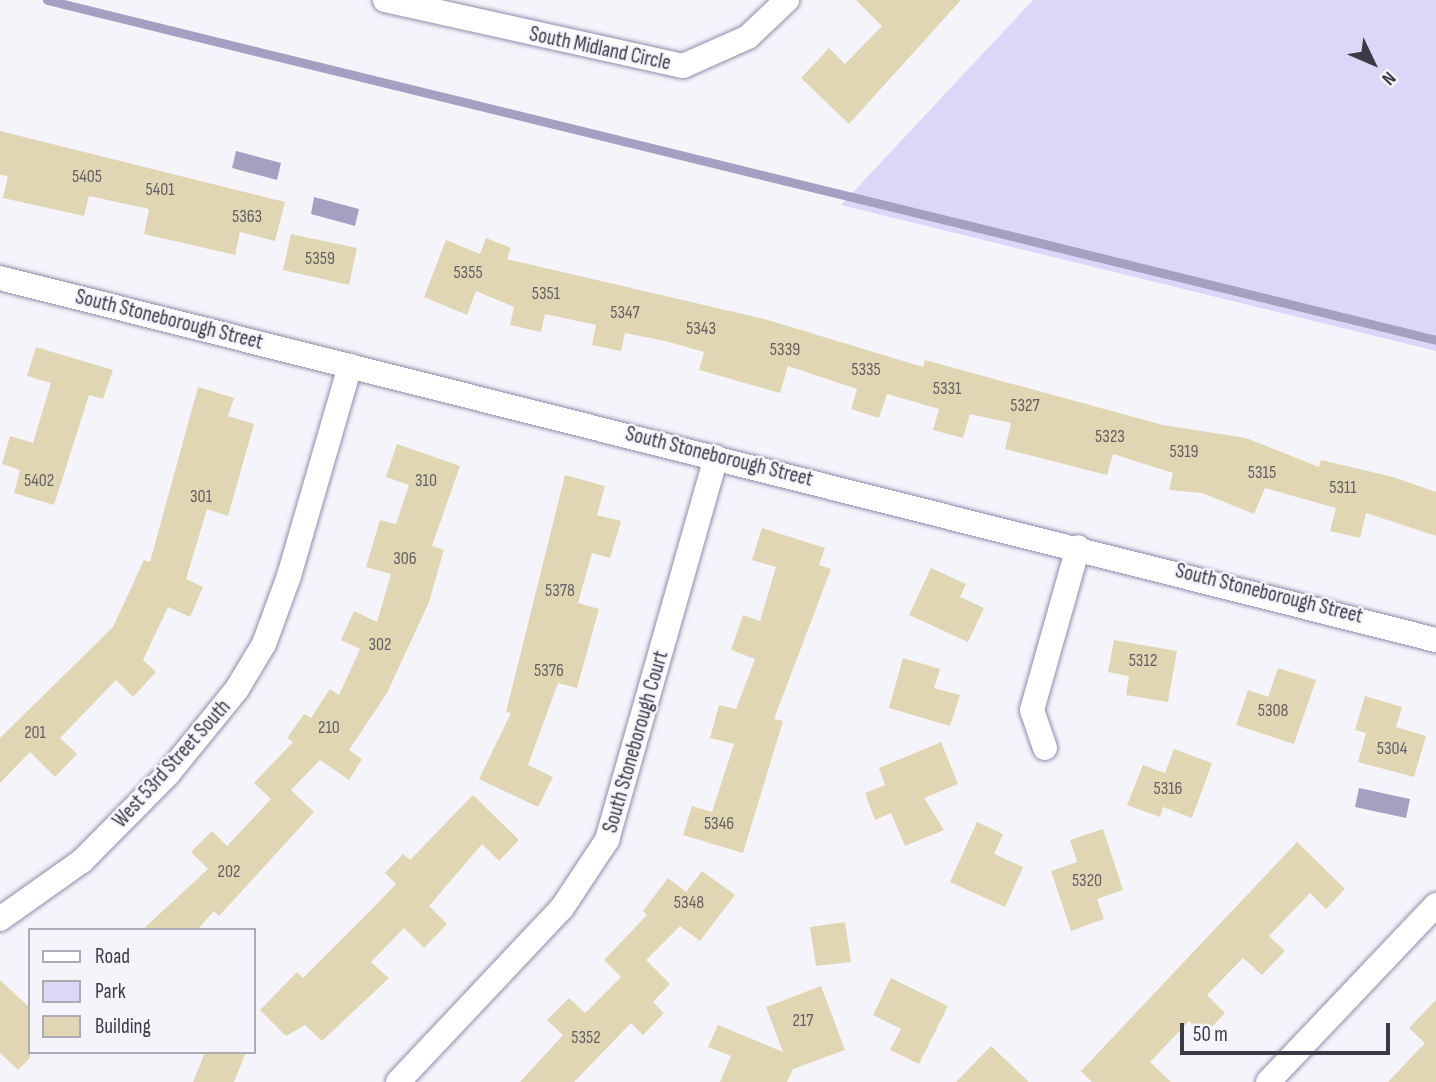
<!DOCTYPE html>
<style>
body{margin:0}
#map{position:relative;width:1436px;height:1082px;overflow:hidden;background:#f6f4fb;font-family:"Sofia Sans Condensed",sans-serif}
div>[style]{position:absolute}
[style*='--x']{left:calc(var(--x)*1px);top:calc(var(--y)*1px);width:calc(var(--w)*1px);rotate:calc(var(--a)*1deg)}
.green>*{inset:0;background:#dcd6f8}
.water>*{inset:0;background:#a69fc1}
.stream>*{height:9px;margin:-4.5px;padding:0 4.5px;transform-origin:4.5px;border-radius:4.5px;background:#a69fc1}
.building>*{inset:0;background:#e0d6b4}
.roads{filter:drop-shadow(0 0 2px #928cab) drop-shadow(0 0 2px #928cab)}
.street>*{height:24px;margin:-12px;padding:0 12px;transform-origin:12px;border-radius:12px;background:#fff}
span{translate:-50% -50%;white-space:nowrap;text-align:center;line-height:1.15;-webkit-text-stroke:5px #f6f4fb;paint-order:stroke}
.number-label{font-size:18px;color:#666163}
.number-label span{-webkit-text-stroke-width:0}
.street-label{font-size:21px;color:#3d3a48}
.legend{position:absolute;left:28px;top:928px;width:228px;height:126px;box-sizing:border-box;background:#f6f4fb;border:2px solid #acaab3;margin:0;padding:9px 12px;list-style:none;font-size:21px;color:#3d3a48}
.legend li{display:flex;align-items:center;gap:14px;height:35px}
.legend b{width:35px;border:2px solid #acaab3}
.north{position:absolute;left:1338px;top:28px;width:70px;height:70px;-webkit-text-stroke:5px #f6f4fb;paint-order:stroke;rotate:134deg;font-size:19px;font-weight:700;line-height:28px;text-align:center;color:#3d3a48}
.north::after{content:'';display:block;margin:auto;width:24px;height:32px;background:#3d3a48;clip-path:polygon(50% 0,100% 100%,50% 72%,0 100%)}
.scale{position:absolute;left:1180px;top:1023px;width:210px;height:32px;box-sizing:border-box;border:4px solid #3d3a48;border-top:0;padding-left:9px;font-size:21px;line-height:24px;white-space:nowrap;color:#3d3a48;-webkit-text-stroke:5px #f6f4fb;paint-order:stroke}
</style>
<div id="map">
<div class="green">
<div style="clip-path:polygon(1033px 0,1436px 0,1436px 351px,841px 205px)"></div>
</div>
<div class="water">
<div style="clip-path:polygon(236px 151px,281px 163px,277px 180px,232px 168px)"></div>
<div style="clip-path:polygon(314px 197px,359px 209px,355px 226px,311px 214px)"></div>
<div style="clip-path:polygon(1359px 788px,1410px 799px,1406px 818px,1355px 807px)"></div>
</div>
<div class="stream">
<div style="--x:47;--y:0;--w:1430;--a:13.75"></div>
</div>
<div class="building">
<div style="clip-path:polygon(856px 0,961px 0,849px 124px,801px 78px,829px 48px,845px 64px,882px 26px)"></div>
<div style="clip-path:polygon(0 131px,285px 202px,275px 241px,240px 232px,235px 255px,144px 234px,149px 209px,89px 196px,84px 216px,3px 198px,8px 176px,0 175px)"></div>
<div style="clip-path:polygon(291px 234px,357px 248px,349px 285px,283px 270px)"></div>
<div style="clip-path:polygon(486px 238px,511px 248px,507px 259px,768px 320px,923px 367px,925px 360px,1163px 425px,1246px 438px,1319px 467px,1321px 460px,1393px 477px,1436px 492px,1436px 536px,1366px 513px,1360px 538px,1330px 531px,1336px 508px,1265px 488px,1254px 514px,1202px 493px,1169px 490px,1173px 473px,1113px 454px,1107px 475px,1005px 449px,1011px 423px,970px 414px,963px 438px,933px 430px,939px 409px,887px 394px,879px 418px,851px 409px,857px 389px,788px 366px,780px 393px,699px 370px,704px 352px,665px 341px,625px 333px,621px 351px,592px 345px,596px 325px,545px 314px,541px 332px,510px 325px,514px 307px,476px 291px,467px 315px,424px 297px,446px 240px,480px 254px)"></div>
<div style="clip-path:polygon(36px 347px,113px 370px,103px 399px,89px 395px,54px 505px,14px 493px,20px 470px,2px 464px,10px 436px,33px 443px,51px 383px,27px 376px)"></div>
<div style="clip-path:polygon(198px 387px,234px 398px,228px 416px,254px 424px,228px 516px,207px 509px,186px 579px,203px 587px,190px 617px,168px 607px,143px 660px,156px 672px,133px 697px,116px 680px,60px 738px,77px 754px,55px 777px,30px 752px,0 783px,0 738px,113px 627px,144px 560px,150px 562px)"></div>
<div style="clip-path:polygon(397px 444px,460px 466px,432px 546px,444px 550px,429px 602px,387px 693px,349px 750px,362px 759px,349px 780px,320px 760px,291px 790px,314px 812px,219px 916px,214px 911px,197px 930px,142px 930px,208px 869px,191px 852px,212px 831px,227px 846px,271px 799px,254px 783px,293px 742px,287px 738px,304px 714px,311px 718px,330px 689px,339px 695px,360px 649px,341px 640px,354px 611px,377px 622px,391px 574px,366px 567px,380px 520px,396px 524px,409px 485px,386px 477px)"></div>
<div style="clip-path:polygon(565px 475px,605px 486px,597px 515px,621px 521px,610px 558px,592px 553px,578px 603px,599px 609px,577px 688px,558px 683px,528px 765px,553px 777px,538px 807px,479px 779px,511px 713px,506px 712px)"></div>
<div style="clip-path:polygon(762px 528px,825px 548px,819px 565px,831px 569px,774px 719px,783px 721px,743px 853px,683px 835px,692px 806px,712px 812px,734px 744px,710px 738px,719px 705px,736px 709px,755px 659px,731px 650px,743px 615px,760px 621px,776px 567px,752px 560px)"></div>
<div style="clip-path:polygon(931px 568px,966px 584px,960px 597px,984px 608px,968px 642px,909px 615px)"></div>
<div style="clip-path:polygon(1114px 640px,1177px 651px,1168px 702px,1126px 695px,1129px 676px,1108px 672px)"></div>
<div style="clip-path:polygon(903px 658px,940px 669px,934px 688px,960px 695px,950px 726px,889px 708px)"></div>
<div style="clip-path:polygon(1278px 668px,1316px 680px,1294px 744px,1236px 725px,1248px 690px,1268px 697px)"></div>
<div style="clip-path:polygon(1365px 696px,1402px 707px,1396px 727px,1426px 736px,1414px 777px,1358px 762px,1366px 733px,1355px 730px)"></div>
<div style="clip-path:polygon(941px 742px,958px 784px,924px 798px,944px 830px,905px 846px,891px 813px,875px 820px,865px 793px,885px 785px,879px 768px)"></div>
<div style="clip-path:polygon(1174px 749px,1212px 763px,1192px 818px,1163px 807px,1160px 817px,1127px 805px,1143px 765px,1165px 773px)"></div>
<div style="clip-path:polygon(473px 795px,519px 840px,499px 861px,482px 844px,429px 906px,447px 924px,424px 948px,404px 928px,371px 962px,389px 978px,322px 1041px,305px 1025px,286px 1036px,260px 1010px,297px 972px,303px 978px,376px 905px,396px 884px,385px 873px,403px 854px,410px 860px)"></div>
<div style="clip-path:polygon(977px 822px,1003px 834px,994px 854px,1023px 867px,1005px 907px,950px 882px)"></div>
<div style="clip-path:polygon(1103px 829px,1123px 890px,1097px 899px,1104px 919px,1071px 931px,1051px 871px,1077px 862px,1070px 840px)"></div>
<div style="clip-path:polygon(1297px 842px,1345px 889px,1326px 909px,1310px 893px,1269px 936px,1285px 951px,1262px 975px,1243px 958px,1207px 995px,1225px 1013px,1204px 1035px,1189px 1021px,1150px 1062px,1171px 1082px,1092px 1082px,1081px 1071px)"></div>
<div style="clip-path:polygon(702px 871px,735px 895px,700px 941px,680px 926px,646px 960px,670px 984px,653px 1002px,664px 1013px,643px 1035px,631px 1023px,574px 1082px,520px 1082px,563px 1035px,547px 1020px,569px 998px,585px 1013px,621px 977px,604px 960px,647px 915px,643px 911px,668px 878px,686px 892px)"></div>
<div style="clip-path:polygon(845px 922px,851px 962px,816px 966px,810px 927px)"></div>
<div style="clip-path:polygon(891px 978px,948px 1006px,919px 1064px,890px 1050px,901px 1029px,873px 1015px)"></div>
<div style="clip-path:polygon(0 980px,30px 1008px,30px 1058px,18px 1070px,0 1053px)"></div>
<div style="clip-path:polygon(821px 986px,845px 1050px,793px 1069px,787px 1082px,720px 1082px,731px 1056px,708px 1047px,718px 1025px,783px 1052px,766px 1007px)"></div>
<div style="clip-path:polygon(1436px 1000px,1436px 1082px,1388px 1082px,1425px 1043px,1409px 1028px)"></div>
<div style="clip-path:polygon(991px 1046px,1029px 1082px,956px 1082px)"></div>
<div style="clip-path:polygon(205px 1052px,246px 1052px,234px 1082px,193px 1082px)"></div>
</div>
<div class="roads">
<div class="street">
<div style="--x:385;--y:0;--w:305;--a:12.5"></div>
<div style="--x:683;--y:66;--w:71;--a:-24"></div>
<div style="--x:748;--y:37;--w:54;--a:-43.5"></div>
<div style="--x:0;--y:278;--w:1481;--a:14.15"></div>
<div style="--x:1045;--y:748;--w:40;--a:-108.9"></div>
<div style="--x:1032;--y:710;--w:169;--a:-74.2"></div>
<div style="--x:0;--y:919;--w:100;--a:-35.3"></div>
<div style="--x:82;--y:861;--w:122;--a:-45.3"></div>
<div style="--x:168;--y:774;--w:109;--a:-50.9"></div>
<div style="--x:237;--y:689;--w:52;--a:-59"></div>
<div style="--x:264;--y:644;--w:72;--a:-69.8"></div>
<div style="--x:289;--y:576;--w:219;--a:-73.8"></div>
<div style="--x:398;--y:1082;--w:239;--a:-46.7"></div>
<div style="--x:562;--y:908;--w:82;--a:-56.5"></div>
<div style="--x:607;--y:840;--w:398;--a:-74.1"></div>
<div style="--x:1268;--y:1082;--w:244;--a:-46.5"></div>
</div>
</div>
<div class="number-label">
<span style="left:87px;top:177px">5405</span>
<span style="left:160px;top:190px">5401</span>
<span style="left:247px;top:217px">5363</span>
<span style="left:320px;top:259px">5359</span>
<span style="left:468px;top:273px">5355</span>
<span style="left:546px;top:294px">5351</span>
<span style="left:625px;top:313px">5347</span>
<span style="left:701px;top:329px">5343</span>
<span style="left:785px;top:350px">5339</span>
<span style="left:866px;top:370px">5335</span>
<span style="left:947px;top:389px">5331</span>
<span style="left:1025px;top:406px">5327</span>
<span style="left:1110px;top:437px">5323</span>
<span style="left:1184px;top:452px">5319</span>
<span style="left:1262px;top:473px">5315</span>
<span style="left:39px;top:481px">5402</span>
<span style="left:426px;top:481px">310</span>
<span style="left:1343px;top:488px">5311</span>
<span style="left:201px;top:497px">301</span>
<span style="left:405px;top:559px">306</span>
<span style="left:560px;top:591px">5378</span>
<span style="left:380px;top:645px">302</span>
<span style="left:1143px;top:661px">5312</span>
<span style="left:549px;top:671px">5376</span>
<span style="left:1273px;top:711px">5308</span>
<span style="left:329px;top:728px">210</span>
<span style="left:35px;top:733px">201</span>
<span style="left:1392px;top:749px">5304</span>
<span style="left:1168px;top:789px">5316</span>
<span style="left:719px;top:824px">5346</span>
<span style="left:229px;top:872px">202</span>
<span style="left:1087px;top:881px">5320</span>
<span style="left:689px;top:903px">5348</span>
<span style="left:803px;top:1021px">217</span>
<span style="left:586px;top:1038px">5352</span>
</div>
<div class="street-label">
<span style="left:600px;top:49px;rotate:12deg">South Midland Circle</span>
<span style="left:169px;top:320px;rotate:14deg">South Stoneborough Street</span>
<span style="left:719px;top:457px;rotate:14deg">South Stoneborough Street</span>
<span style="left:1269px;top:594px;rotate:14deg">South Stoneborough Street</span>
<span style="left:636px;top:742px;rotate:-74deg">South Stoneborough Court</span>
<span style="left:172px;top:764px;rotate:-48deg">West 53rd Street South</span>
</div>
<ul class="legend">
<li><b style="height:9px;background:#fff"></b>Road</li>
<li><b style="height:19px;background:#dcd6f8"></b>Park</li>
<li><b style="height:19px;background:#e0d6b4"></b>Building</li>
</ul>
<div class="north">N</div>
<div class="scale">50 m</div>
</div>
